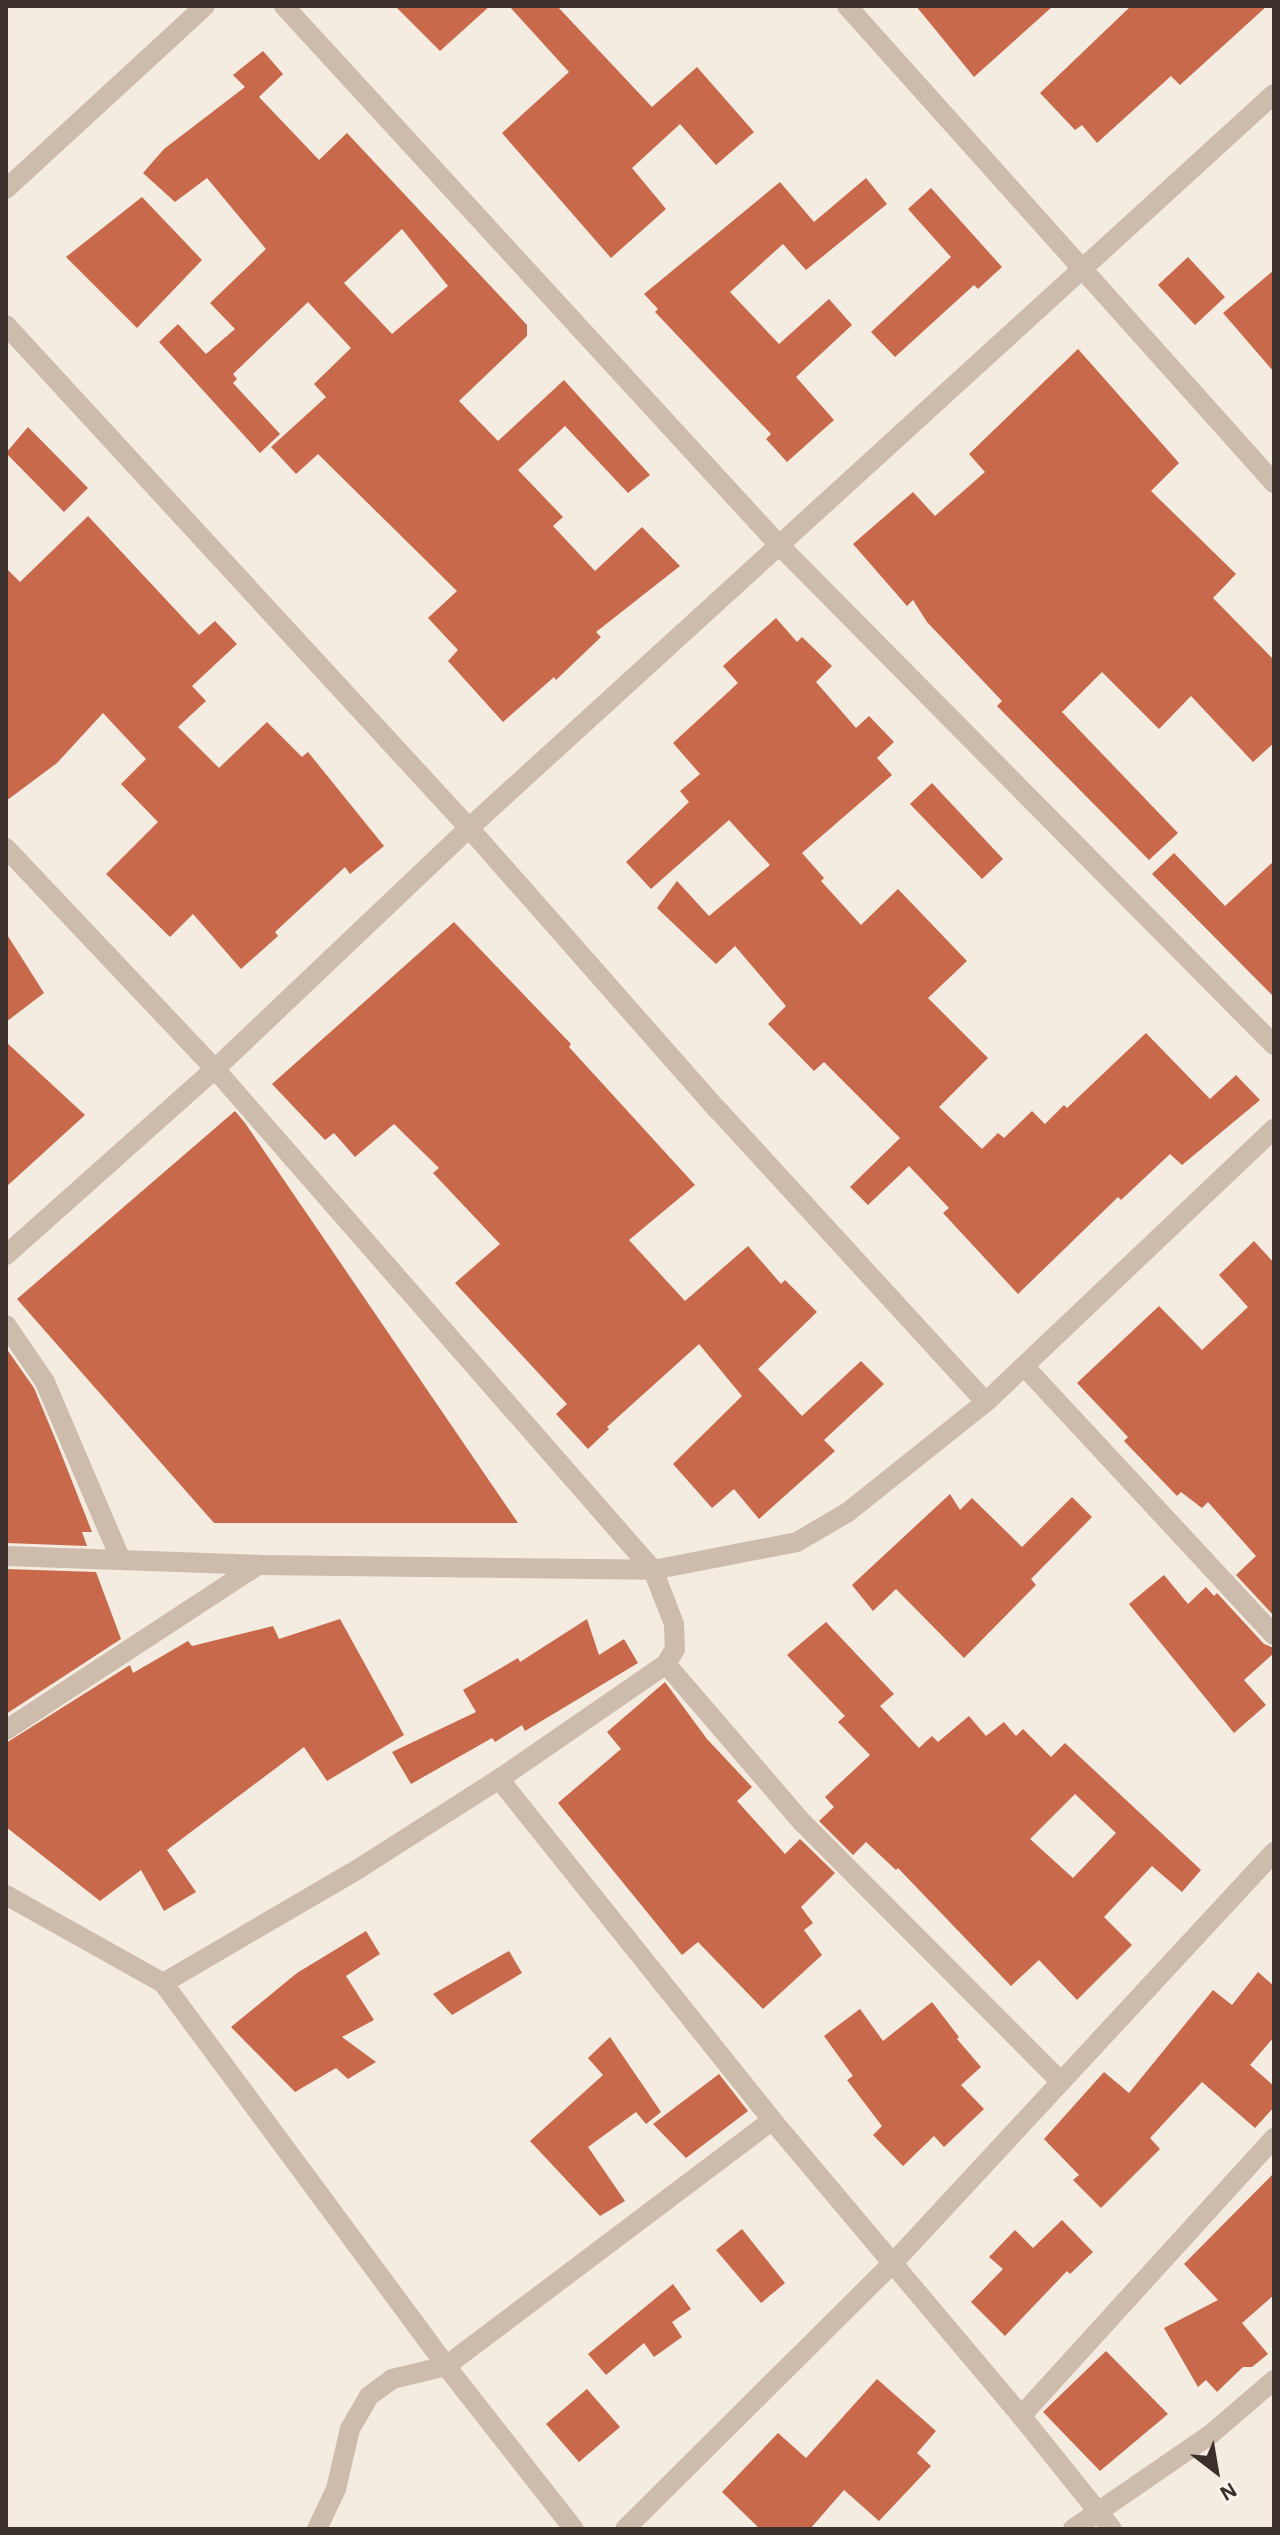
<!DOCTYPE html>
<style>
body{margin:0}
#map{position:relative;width:1280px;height:2535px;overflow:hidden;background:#f4ebe1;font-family:"Alegreya Sans",sans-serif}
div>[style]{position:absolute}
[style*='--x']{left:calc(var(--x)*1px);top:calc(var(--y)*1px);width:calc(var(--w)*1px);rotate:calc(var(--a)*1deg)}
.building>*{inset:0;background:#c8694b}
.minor>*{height:20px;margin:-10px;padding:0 10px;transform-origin:10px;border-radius:10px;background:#cdbbac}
.tertiary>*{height:20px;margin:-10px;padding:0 10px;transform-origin:10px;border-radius:10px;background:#cdbbac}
span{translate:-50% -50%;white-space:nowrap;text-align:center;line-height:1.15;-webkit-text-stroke:6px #fbf5ee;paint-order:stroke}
.frame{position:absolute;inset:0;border:8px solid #3b302b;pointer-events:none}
.north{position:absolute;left:1176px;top:2431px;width:80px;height:80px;-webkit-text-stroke:6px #fbf5ee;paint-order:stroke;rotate:149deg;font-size:22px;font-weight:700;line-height:32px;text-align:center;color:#3b302b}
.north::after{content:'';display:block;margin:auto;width:28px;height:36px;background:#3b302b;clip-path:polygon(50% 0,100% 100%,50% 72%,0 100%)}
</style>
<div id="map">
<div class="building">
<div style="clip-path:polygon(395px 6px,490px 6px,440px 51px)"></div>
<div style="clip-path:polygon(509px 6px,557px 6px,652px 107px,697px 67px,754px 132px,716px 165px,680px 124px,632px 168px,666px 209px,611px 258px,502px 133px,569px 72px)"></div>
<div style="clip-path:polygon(916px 6px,1053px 6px,974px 77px)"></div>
<div style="clip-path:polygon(1131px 6px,1267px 6px,1180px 85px,1171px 76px,1097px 143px,1082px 125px,1075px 130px,1040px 93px)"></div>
<div style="clip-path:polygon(evenodd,263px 51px,283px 74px,259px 97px,319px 160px,347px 133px,527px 325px,527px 336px,459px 401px,498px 441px,564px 380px,650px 475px,628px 493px,565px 426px,518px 470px,563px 517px,553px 526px,595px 571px,642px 527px,680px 566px,596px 632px,601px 637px,556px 680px,554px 677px,503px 722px,448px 661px,458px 650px,428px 618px,457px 591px,318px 454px,296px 474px,271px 447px,326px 397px,314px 384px,351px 348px,308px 302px,233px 374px,237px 379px,233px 383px,280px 434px,260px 453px,159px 342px,178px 324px,206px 354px,235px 329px,210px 303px,266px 249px,207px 178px,175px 202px,143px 173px,164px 149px,245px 87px,233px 75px,263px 51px,402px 229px,448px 286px,392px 334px,344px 283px,402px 229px)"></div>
<div style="clip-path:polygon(866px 178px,887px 204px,806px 270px,783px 244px,730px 292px,779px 344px,829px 299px,852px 325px,796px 377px,834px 420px,787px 462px,766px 439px,771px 434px,655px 312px,658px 309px,644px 294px,780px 182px,814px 222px)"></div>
<div style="clip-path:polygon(931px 188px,1002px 267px,978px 289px,974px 285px,895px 357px,871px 332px,951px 257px,908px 209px)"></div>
<div style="clip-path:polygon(142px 197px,202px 260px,137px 328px,66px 257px)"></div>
<div style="clip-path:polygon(1188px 257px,1225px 297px,1195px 325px,1158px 285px)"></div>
<div style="clip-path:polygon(1274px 270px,1274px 372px,1223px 313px)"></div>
<div style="clip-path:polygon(1078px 349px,1179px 463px,1151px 491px,1236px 574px,1213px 598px,1274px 660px,1274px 743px,1253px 762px,1191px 696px,1159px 729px,1102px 672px,1062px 712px,1178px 833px,1149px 860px,997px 706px,1002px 701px,927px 622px,913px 600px,907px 606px,853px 544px,913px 492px,935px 516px,985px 472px,969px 454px)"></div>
<div style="clip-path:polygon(28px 427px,88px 488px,64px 512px,6px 453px)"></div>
<div style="clip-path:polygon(88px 516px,199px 635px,215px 621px,237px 644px,192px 686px,206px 701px,178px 727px,219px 768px,267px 722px,302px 757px,308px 752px,384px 846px,350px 874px,345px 867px,275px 932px,278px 936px,241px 969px,193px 914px,170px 937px,106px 874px,158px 822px,121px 784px,146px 759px,103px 713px,57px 763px,6px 801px,6px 568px,20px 582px)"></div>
<div style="clip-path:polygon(776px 618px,797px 642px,802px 637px,832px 666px,816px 682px,856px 728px,869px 716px,894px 742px,877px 758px,892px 775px,802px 853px,824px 878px,821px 881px,861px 925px,898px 889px,967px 961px,928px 998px,988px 1058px,939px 1107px,982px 1149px,998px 1133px,1004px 1138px,1032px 1111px,1045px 1124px,1064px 1105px,1067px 1108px,1146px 1033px,1210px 1099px,1236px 1075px,1260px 1100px,1182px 1165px,1170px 1154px,1121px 1200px,1118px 1197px,1018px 1294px,943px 1213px,949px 1208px,909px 1166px,868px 1205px,850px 1187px,900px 1138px,824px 1062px,814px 1071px,768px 1024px,786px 1006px,735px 946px,716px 964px,657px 908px,677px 881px,709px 916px,770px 865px,729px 820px,651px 889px,626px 862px,689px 802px,680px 791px,700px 774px,673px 743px,738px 683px,723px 666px)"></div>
<div style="clip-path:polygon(932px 783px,1003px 859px,982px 879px,910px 804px)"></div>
<div style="clip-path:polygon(1174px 853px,1225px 906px,1274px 861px,1274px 997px,1152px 874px)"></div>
<div style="clip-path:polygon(454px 922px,571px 1044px,569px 1047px,695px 1185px,629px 1240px,685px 1301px,748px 1246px,781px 1284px,785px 1280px,817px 1312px,758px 1369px,802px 1416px,861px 1361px,884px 1384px,824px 1440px,835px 1451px,759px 1519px,734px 1489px,712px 1508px,673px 1464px,742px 1396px,699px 1344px,607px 1427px,609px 1429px,588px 1449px,556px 1414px,567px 1404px,455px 1283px,500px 1244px,433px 1173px,439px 1168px,394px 1124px,355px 1157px,334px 1133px,325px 1140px,272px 1084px)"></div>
<div style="clip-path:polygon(6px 933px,44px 993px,6px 1022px)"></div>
<div style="clip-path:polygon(6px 1042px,85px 1115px,6px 1187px)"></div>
<div style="clip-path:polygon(235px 1111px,245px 1123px,518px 1523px,214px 1523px,17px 1299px)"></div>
<div style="clip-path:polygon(1254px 1241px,1274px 1263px,1274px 1616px,1236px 1575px,1256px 1556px,1208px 1502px,1202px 1508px,1181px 1492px,1177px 1496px,1124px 1441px,1128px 1437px,1077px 1383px,1159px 1306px,1202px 1350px,1248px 1307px,1219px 1275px)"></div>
<div style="clip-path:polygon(6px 1348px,34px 1388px,57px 1443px,92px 1532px,82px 1532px,87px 1546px,6px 1543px)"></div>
<div style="clip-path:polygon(950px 1494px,960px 1510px,972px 1498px,1022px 1547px,1072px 1497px,1092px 1517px,1031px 1579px,1036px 1585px,964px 1658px,896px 1589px,873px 1611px,852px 1585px)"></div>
<div style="clip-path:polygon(6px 1569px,96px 1572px,121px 1639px,6px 1714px)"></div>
<div style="clip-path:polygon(1164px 1575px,1188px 1604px,1206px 1587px,1214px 1596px,1217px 1593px,1264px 1644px,1274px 1648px,1274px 1653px,1244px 1680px,1266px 1705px,1234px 1733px,1129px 1604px)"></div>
<div style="clip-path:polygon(340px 1619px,404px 1735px,327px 1781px,304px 1747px,167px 1850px,196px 1892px,164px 1911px,141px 1870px,100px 1901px,6px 1827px,6px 1743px,130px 1665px,133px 1673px,188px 1641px,192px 1646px,273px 1626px,279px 1639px)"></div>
<div style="clip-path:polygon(587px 1619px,599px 1655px,624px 1639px,638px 1663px,525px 1731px,522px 1725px,495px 1742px,492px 1738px,411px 1784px,392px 1752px,476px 1712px,463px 1690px,518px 1658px,520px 1662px)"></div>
<div style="clip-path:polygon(evenodd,826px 1622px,894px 1694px,880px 1706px,919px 1748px,932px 1736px,938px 1742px,969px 1716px,986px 1736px,1004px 1722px,1016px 1736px,1023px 1729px,1051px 1757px,1065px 1743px,1201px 1870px,1182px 1892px,1152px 1866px,1104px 1917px,1132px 1945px,1077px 2000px,1039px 1960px,1011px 1986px,898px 1868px,896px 1870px,866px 1842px,853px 1855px,819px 1821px,834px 1807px,825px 1797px,870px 1755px,838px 1722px,845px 1716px,787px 1655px,826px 1622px,1075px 1794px,1116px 1833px,1073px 1878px,1030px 1839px,1075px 1794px)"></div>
<div style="clip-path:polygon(665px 1682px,707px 1739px,752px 1787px,737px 1801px,785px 1854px,800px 1839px,835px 1873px,801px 1907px,813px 1923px,804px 1930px,822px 1955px,763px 2009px,698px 1942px,682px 1955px,558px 1803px,621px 1749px,607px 1732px)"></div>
<div style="clip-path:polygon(366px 1931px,380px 1954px,346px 1976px,374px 2020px,342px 2037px,376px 2062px,348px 2079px,336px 2068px,295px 2092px,231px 2027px,297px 1973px)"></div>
<div style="clip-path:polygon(509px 1951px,522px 1973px,452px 2015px,433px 1994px)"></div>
<div style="clip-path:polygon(1258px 1972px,1274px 1986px,1274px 2037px,1250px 2065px,1274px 2086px,1274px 2107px,1255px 2128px,1202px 2082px,1150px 2138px,1160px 2149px,1101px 2208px,1073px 2180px,1079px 2175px,1044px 2139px,1104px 2072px,1129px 2093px,1213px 1990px,1232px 2005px)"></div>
<div style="clip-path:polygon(932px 2002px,959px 2037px,957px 2039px,981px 2067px,961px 2085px,984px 2109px,944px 2147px,934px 2136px,903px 2166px,873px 2135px,882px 2126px,847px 2080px,853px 2076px,824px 2036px,860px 2009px,883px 2041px)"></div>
<div style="clip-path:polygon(610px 2037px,661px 2112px,646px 2124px,636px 2112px,588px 2147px,625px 2201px,600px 2216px,530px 2141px,603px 2075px,588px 2058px)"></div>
<div style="clip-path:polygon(719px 2074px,748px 2111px,686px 2158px,653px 2124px)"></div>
<div style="clip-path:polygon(1274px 2173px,1274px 2295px,1242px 2323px,1268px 2354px,1252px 2367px,1243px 2367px,1217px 2392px,1206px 2380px,1198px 2387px,1164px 2328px,1218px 2300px,1184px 2264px)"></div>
<div style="clip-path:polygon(1062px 2220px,1093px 2252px,1070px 2274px,1067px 2271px,1005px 2336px,971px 2302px,1003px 2269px,989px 2257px,1015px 2230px,1033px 2248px)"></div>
<div style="clip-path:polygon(742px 2229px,785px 2283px,761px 2303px,716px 2250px)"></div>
<div style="clip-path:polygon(673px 2284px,691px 2309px,672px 2322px,682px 2337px,654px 2357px,644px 2343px,606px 2375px,588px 2354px)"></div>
<div style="clip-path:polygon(1106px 2351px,1168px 2414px,1100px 2471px,1043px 2412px)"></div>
<div style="clip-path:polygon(877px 2379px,936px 2431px,917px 2453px,931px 2466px,879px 2521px,844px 2490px,810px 2529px,760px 2529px,722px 2492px,778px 2433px,806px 2458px)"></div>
<div style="clip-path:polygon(587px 2389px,620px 2427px,579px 2462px,546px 2424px)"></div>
</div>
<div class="minor">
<div style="--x:284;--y:6;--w:730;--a:47.44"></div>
<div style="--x:778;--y:544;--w:705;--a:45.29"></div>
<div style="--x:847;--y:6;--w:640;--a:48.17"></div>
<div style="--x:6;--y:189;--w:270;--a:-42.6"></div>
<div style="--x:6;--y:325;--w:684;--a:47.37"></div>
<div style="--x:469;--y:828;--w:376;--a:48.6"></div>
<div style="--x:718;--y:1110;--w:396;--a:47.5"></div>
<div style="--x:6;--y:848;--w:304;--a:46.6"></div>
<div style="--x:215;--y:1069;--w:665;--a:48.84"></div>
<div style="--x:653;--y:1570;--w:58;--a:68.7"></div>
<div style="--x:674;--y:1624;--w:25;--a:88"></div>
<div style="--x:675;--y:1649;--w:17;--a:121"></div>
<div style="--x:666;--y:1664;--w:203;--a:145.4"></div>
<div style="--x:499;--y:1779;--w:165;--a:147.4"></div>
<div style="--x:360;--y:1868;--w:228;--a:149.7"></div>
<div style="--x:163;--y:1983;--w:476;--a:53.5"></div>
<div style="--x:446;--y:2366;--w:207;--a:51.9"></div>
<div style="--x:6;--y:1255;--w:280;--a:-41.7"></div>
<div style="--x:215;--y:1069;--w:350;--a:-43.5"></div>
<div style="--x:469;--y:828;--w:1089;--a:-42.36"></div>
<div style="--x:6;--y:1325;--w:69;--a:55.6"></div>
<div style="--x:45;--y:1382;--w:191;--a:66.9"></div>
<div style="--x:1024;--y:1366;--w:367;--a:47.1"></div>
<div style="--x:666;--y:1664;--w:210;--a:49.3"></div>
<div style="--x:803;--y:1823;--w:363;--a:45.1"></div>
<div style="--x:6;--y:1730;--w:301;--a:-33.2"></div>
<div style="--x:499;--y:1779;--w:437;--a:51.3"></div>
<div style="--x:772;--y:2120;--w:387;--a:49.9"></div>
<div style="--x:6;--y:1895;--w:180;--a:29.3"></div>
<div style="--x:317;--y:2529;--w:44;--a:-64.6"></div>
<div style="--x:336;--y:2489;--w:62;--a:-76.9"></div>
<div style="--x:350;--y:2429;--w:38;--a:-60"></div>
<div style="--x:369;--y:2396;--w:29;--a:-36"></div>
<div style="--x:392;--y:2379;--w:56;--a:-13.5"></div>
<div style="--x:446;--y:2366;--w:408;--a:-37"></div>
<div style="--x:625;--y:2529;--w:379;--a:-44.8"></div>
<div style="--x:894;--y:2262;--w:559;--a:-47.17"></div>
<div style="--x:1073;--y:2529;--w:166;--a:-34.5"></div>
<div style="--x:1210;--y:2435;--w:84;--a:-40.7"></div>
<div style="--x:1112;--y:2529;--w:145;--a:-128.8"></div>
<div style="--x:1021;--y:2416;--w:376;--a:-47.7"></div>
</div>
<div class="tertiary">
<div style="--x:6;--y:1556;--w:252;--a:2"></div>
<div style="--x:258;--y:1565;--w:395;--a:0.7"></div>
<div style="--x:653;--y:1570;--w:147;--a:-11"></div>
<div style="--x:797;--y:1542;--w:59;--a:-30.5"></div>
<div style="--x:848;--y:1512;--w:176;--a:-38.6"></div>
<div style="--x:986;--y:1402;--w:397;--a:-43.5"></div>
</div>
<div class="frame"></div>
<div class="north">N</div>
</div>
